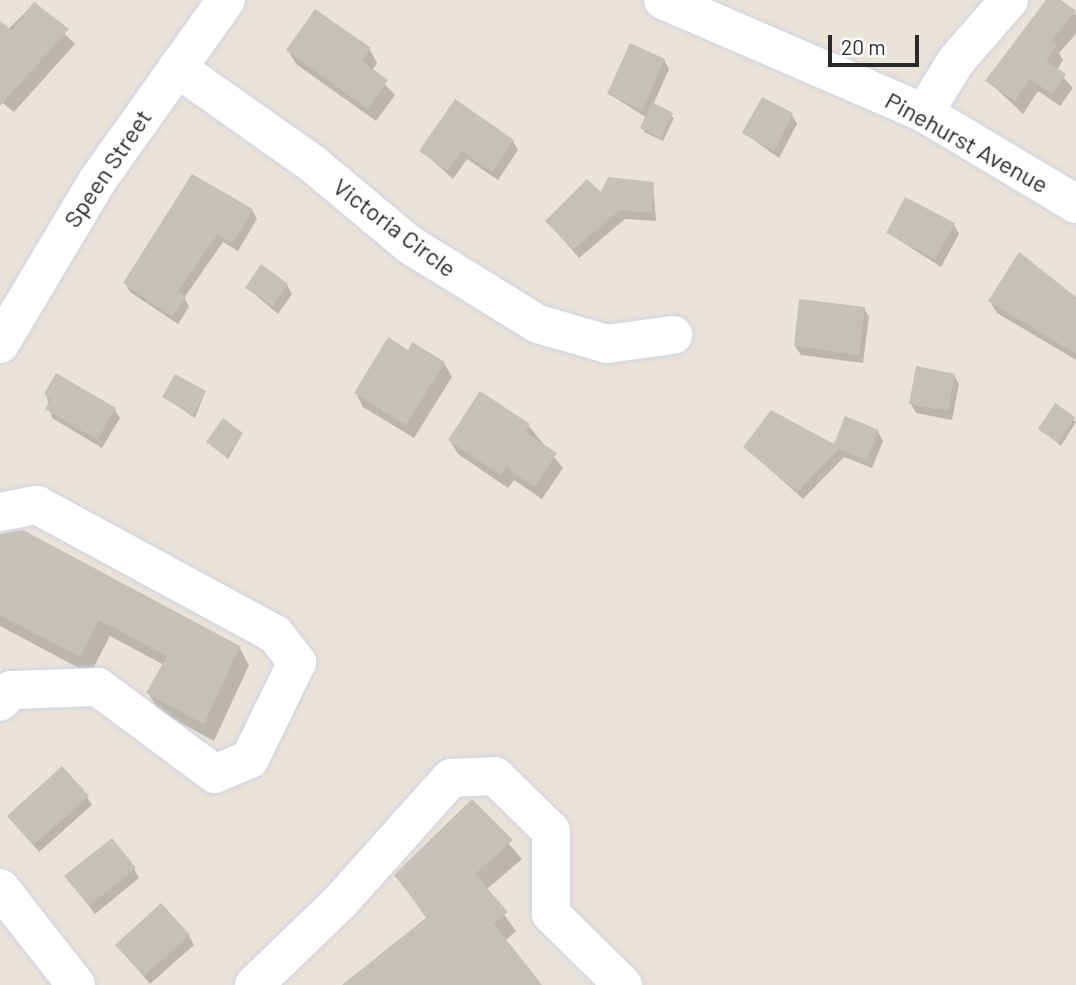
<!DOCTYPE html>
<style>
body{margin:0}
#map{position:relative;width:1076px;height:985px;overflow:hidden;background:#eae3da;font-family:Barlow,sans-serif}
div>[style]{position:absolute}
[style*='--x']{left:calc(var(--x)*1px);top:calc(var(--y)*1px);width:calc(var(--w)*1px);rotate:calc(var(--a)*1deg)}
.shadow>*{inset:0;background:#0003}
.building>*{inset:0;background:#c5c0ba}
.roads{filter:drop-shadow(0 0 2px #cfd3e0) drop-shadow(0 0 2px #cfd3e0)}
.minor>*{height:38px;margin:-19px;padding:0 19px;transform-origin:19px;border-radius:19px;background:#fff}
span{translate:-50% -50%;white-space:nowrap;text-align:center;line-height:1.15;-webkit-text-stroke:7px #fff;paint-order:stroke}
.street-label{font-size:24px;color:#282828}
.scale{position:absolute;left:828px;top:35px;width:91px;height:32px;box-sizing:border-box;border:4px solid #282828;border-top:0;padding-left:9px;font-size:21px;line-height:24px;white-space:nowrap;color:#282828;-webkit-text-stroke:5px #fff;paint-order:stroke}
</style>
<div id="map">
<div class="shadow">
<div style="clip-path:polygon(1047px 0,1076px 14px,1076px 34px,1059px 53px,1063px 60px,1057px 70px,1073px 88px,1060px 106px,1038px 91px,1023px 114px,988px 81px)"></div>
<div style="clip-path:polygon(34px 4px,75px 44px,14px 112px,0 101px,0 37px)"></div>
<div style="clip-path:polygon(288px 50px,370px 50px,377px 63px,372px 71px,395px 95px,376px 121px,296px 64px)"></div>
<div style="clip-path:polygon(664px 60px,669px 69px,653px 105px,674px 118px,663px 141px,644px 132px,647px 118px,609px 94px)"></div>
<div style="clip-path:polygon(792px 115px,797px 124px,779px 158px,744px 133px)"></div>
<div style="clip-path:polygon(513px 141px,518px 150px,498px 180px,467px 159px,453px 179px,422px 151px)"></div>
<div style="clip-path:polygon(653px 184px,656px 221px,625px 219px,579px 258px,547px 221px,601px 195px)"></div>
<div style="clip-path:polygon(252px 210px,257px 219px,238px 251px,223px 242px,184px 298px,189px 307px,178px 324px,130px 292px,125px 283px)"></div>
<div style="clip-path:polygon(954px 225px,959px 234px,941px 267px,888px 233px)"></div>
<div style="clip-path:polygon(287px 285px,292px 294px,278px 314px,247px 288px)"></div>
<div style="clip-path:polygon(1076px 298px,1076px 360px,997px 313px,990px 301px)"></div>
<div style="clip-path:polygon(864px 308px,869px 317px,863px 363px,801px 355px,795px 346px)"></div>
<div style="clip-path:polygon(408px 352px,444px 363px,452px 377px,414px 438px,363px 407px,356px 393px)"></div>
<div style="clip-path:polygon(954px 375px,959px 384px,952px 420px,916px 413px,911px 404px)"></div>
<div style="clip-path:polygon(205px 392px,195px 418px,164px 397px)"></div>
<div style="clip-path:polygon(46px 394px,114px 409px,120px 418px,102px 448px,52px 418px)"></div>
<div style="clip-path:polygon(1055px 406px,1076px 422px,1061px 446px,1040px 429px)"></div>
<div style="clip-path:polygon(528px 425px,563px 468px,542px 499px,514px 480px,508px 488px,458px 454px,450px 441px)"></div>
<div style="clip-path:polygon(878px 432px,883px 441px,872px 468px,844px 457px,803px 499px,745px 447px,835px 447px)"></div>
<div style="clip-path:polygon(242px 434px,228px 459px,208px 442px)"></div>
<div style="clip-path:polygon(0 538px,239px 647px,249px 665px,214px 741px,159px 711px,148px 693px,164px 665px,110px 636px,90px 674px,0 626px)"></div>
<div style="clip-path:polygon(87px 797px,92px 805px,39px 852px,9px 816px)"></div>
<div style="clip-path:polygon(472px 801px,522px 859px,486px 890px,516px 931px,505px 941px,540px 985px,344px 985px,427px 919px,396px 875px)"></div>
<div style="clip-path:polygon(134px 869px,139px 878px,95px 914px,67px 877px)"></div>
<div style="clip-path:polygon(189px 936px,194px 945px,150px 984px,117px 945px)"></div>
</div>
<div class="building">
<div style="clip-path:polygon(1046px 0,1061px 0,1076px 11px,1051px 41px,1057px 46px,1046px 61px,1066px 74px,1052px 94px,1030px 79px,1015px 101px,985px 81px)"></div>
<div style="clip-path:polygon(34px 2px,69px 29px,0 106px,0 21px,12px 30px)"></div>
<div style="clip-path:polygon(315px 9px,371px 48px,362px 61px,388px 80px,368px 109px,286px 50px)"></div>
<div style="clip-path:polygon(630px 43px,665px 59px,642px 110px,607px 94px)"></div>
<div style="clip-path:polygon(762px 97px,793px 113px,774px 151px,742px 133px)"></div>
<div style="clip-path:polygon(455px 99px,514px 140px,492px 172px,462px 151px,448px 171px,419px 151px)"></div>
<div style="clip-path:polygon(652px 102px,673px 113px,661px 138px,640px 128px)"></div>
<div style="clip-path:polygon(192px 174px,253px 209px,233px 243px,217px 235px,178px 291px,186px 297px,172px 317px,123px 283px)"></div>
<div style="clip-path:polygon(608px 177px,654px 182px,652px 213px,620px 210px,573px 250px,545px 221px,587px 179px,601px 192px)"></div>
<div style="clip-path:polygon(905px 197px,955px 223px,935px 259px,886px 233px)"></div>
<div style="clip-path:polygon(1019px 252px,1076px 297px,1076px 354px,988px 301px)"></div>
<div style="clip-path:polygon(261px 264px,288px 284px,273px 306px,245px 288px)"></div>
<div style="clip-path:polygon(799px 299px,865px 307px,859px 355px,794px 346px)"></div>
<div style="clip-path:polygon(388px 337px,408px 350px,412px 342px,445px 362px,406px 425px,354px 393px)"></div>
<div style="clip-path:polygon(916px 366px,955px 374px,948px 411px,909px 404px)"></div>
<div style="clip-path:polygon(56px 373px,116px 408px,97px 440px,45px 409px,51px 399px,44px 394px)"></div>
<div style="clip-path:polygon(175px 374px,206px 391px,193px 415px,162px 397px)"></div>
<div style="clip-path:polygon(480px 391px,530px 424px,525px 432px,557px 453px,534px 487px,506px 467px,500px 475px,448px 440px)"></div>
<div style="clip-path:polygon(1055px 403px,1075px 417px,1058px 443px,1038px 429px)"></div>
<div style="clip-path:polygon(771px 410px,834px 444px,845px 416px,879px 430px,867px 461px,839px 449px,797px 492px,743px 447px)"></div>
<div style="clip-path:polygon(223px 418px,243px 433px,226px 457px,206px 442px)"></div>
<div style="clip-path:polygon(23px 530px,240px 646px,204px 724px,146px 693px,167px 656px,99px 620px,80px 657px,0 615px,0 534px)"></div>
<div style="clip-path:polygon(62px 766px,89px 796px,33px 845px,7px 816px)"></div>
<div style="clip-path:polygon(472px 799px,513px 840px,475px 874px,508px 912px,494px 924px,542px 985px,342px 985px,427px 917px,394px 875px)"></div>
<div style="clip-path:polygon(112px 838px,136px 868px,89px 906px,64px 876px)"></div>
<div style="clip-path:polygon(161px 903px,190px 935px,144px 976px,115px 945px)"></div>
</div>
<div class="roads">
<div class="minor">
<div style="--x:663;--y:0;--w:284;--a:23.4"></div>
<div style="--x:924;--y:113;--w:177;--a:30.9"></div>
<div style="--x:177;--y:68;--w:166;--a:35.2"></div>
<div style="--x:313;--y:164;--w:126;--a:39.9"></div>
<div style="--x:410;--y:245;--w:150;--a:31.7"></div>
<div style="--x:538;--y:324;--w:72;--a:16.2"></div>
<div style="--x:607;--y:344;--w:67;--a:-7.8"></div>
<div style="--x:924;--y:113;--w:61;--a:-58.4"></div>
<div style="--x:956;--y:61;--w:81;--a:-49"></div>
<div style="--x:0;--y:344;--w:190;--a:-59.2"></div>
<div style="--x:97;--y:181;--w:222;--a:-54.5"></div>
<div style="--x:0;--y:512;--w:38;--a:-11"></div>
<div style="--x:37;--y:505;--w:271;--a:28.5"></div>
<div style="--x:275;--y:634;--w:36;--a:52"></div>
<div style="--x:297;--y:662;--w:108;--a:115.9"></div>
<div style="--x:250;--y:759;--w:38;--a:157"></div>
<div style="--x:215;--y:774;--w:146;--a:-143.4"></div>
<div style="--x:98;--y:687;--w:87;--a:178"></div>
<div style="--x:11;--y:690;--w:16;--a:133"></div>
<div style="--x:0;--y:888;--w:123;--a:51.9"></div>
<div style="--x:254;--y:985;--w:120;--a:-44"></div>
<div style="--x:340;--y:902;--w:166;--a:-48.2"></div>
<div style="--x:451;--y:778;--w:44;--a:-2.6"></div>
<div style="--x:495;--y:776;--w:78;--a:44.5"></div>
<div style="--x:551;--y:831;--w:83;--a:90"></div>
<div style="--x:551;--y:914;--w:101;--a:44.6"></div>
</div>
</div>
<div class="street-label">
<span style="left:967px;top:142px;rotate:29deg">Pinehurst Avenue</span>
<span style="left:107px;top:168px;rotate:-56deg">Speen Street</span>
<span style="left:395px;top:227px;rotate:37deg">Victoria Circle</span>
</div>
<div class="scale">20 m</div>
</div>
